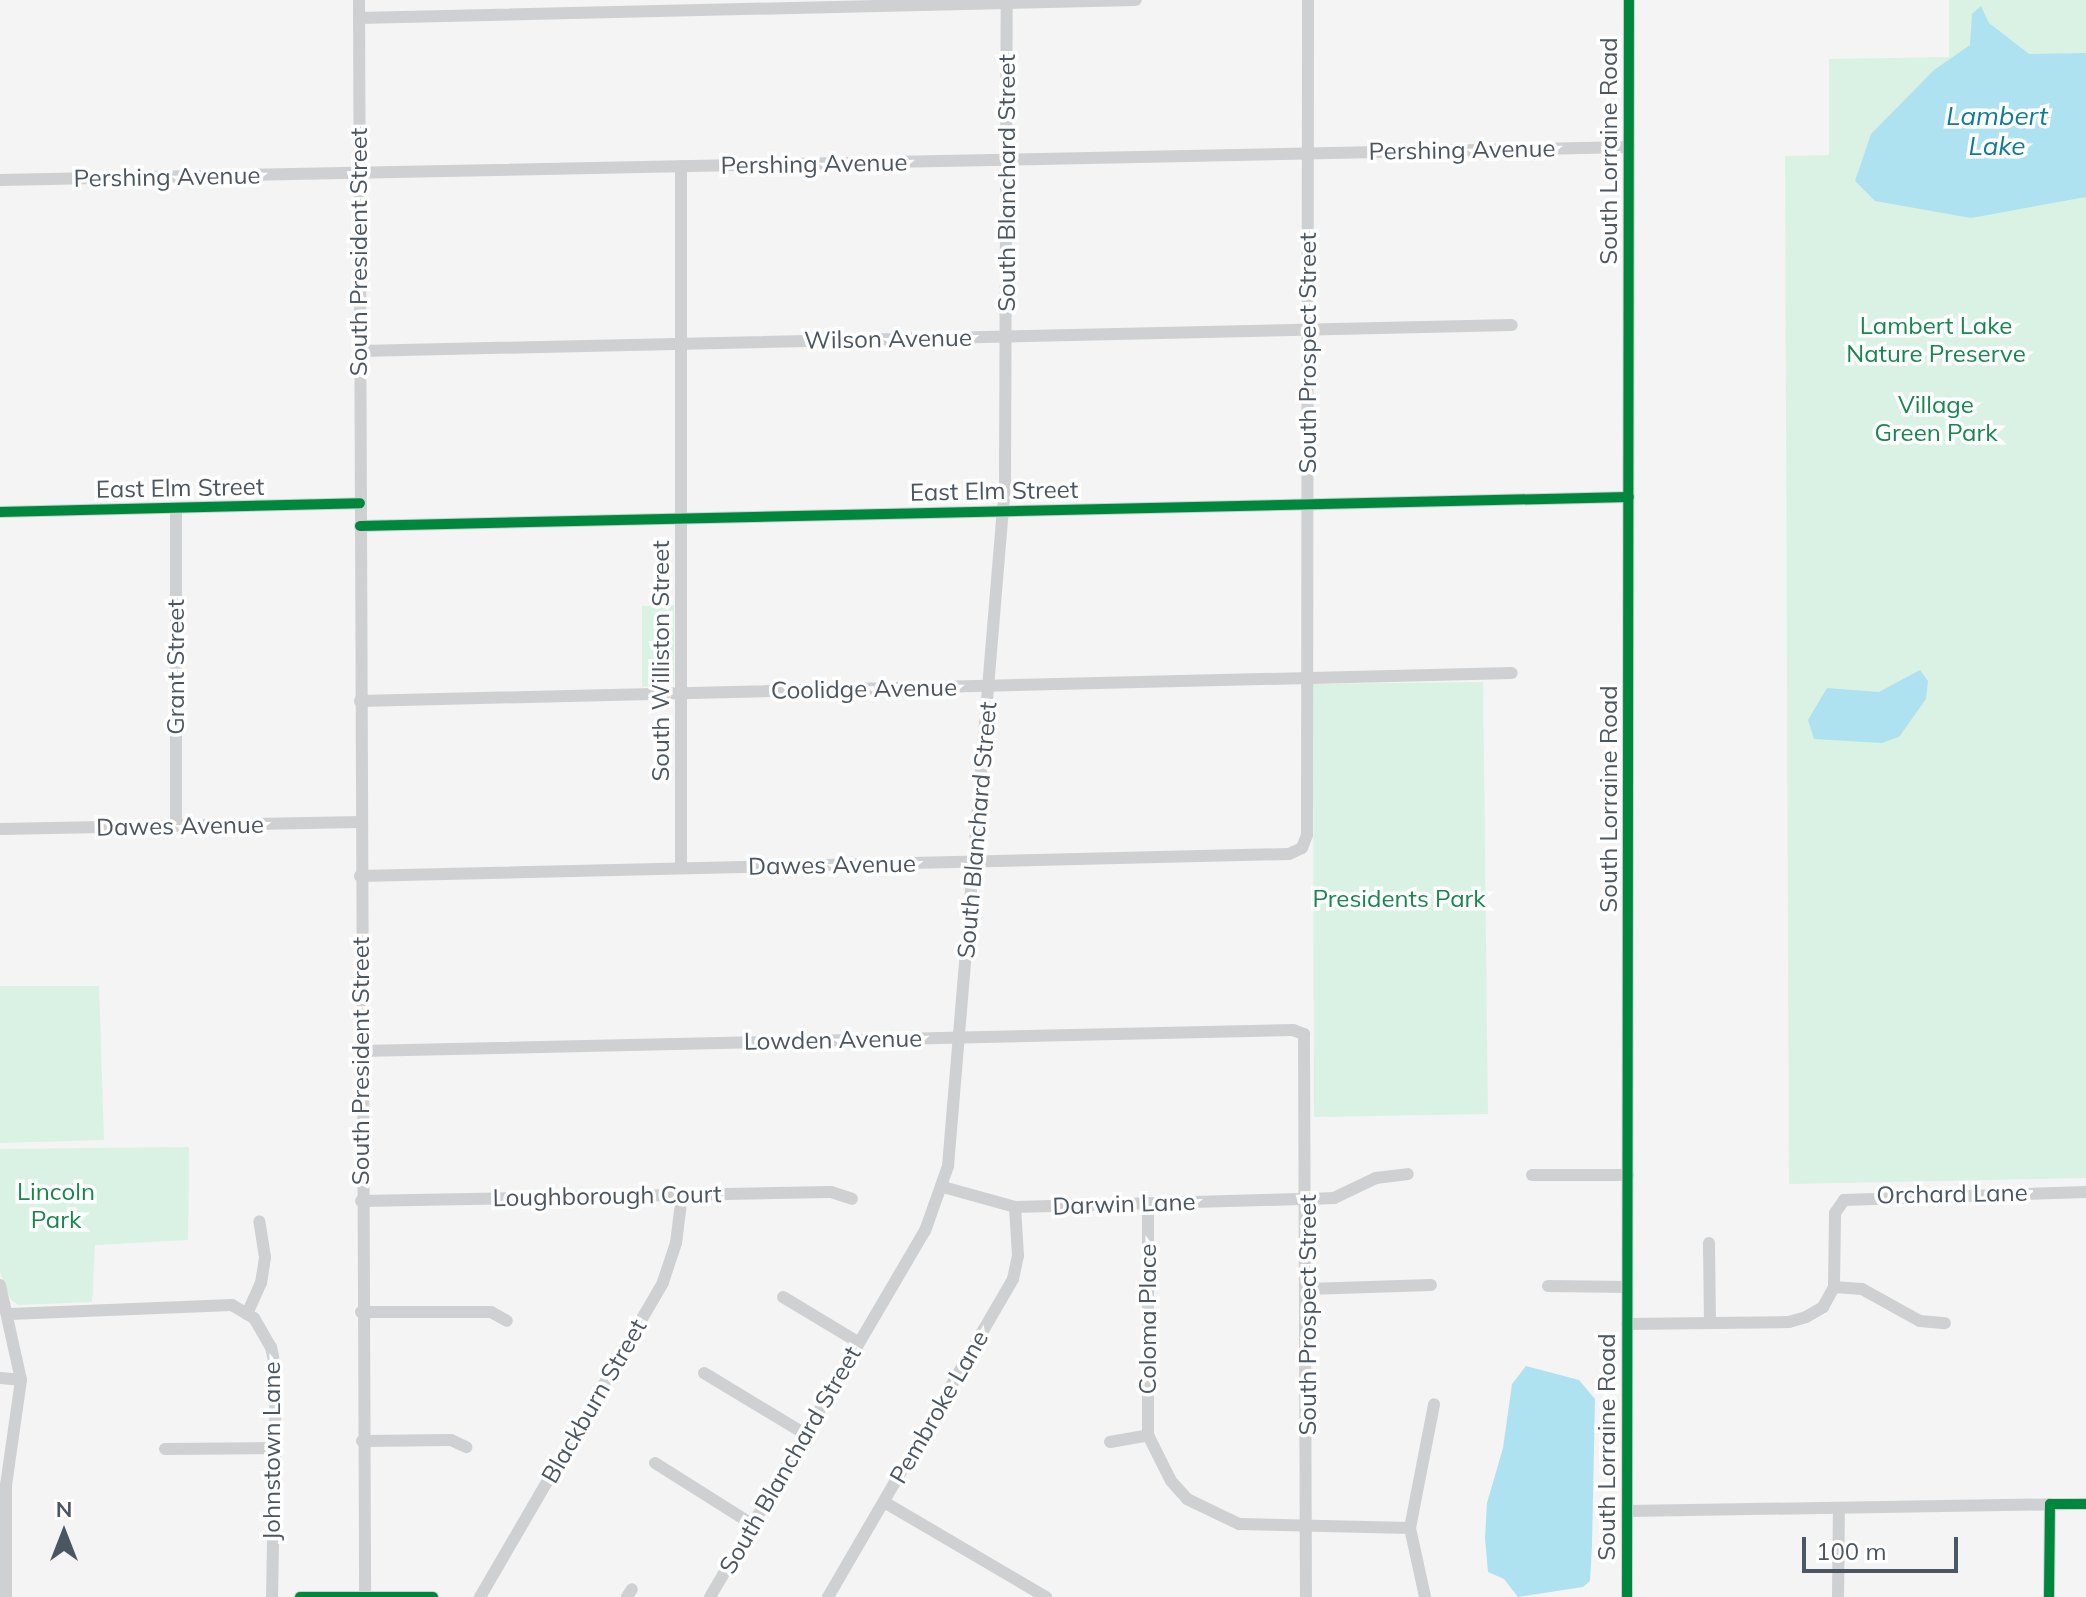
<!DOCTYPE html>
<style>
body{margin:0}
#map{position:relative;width:2086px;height:1597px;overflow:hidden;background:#f4f4f4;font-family:Mulish,sans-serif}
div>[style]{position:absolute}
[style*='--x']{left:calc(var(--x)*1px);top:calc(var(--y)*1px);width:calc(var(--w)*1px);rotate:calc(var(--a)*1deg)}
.green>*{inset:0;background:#d9f2e3}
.water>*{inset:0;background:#aee2f0}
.street>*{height:12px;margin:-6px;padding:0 6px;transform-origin:6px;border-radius:6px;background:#ced0d2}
.cycleway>*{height:10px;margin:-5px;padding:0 5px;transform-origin:5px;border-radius:5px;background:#00873e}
span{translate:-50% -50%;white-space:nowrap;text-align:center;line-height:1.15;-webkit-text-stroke:7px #fff;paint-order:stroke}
.street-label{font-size:24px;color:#4a5661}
.park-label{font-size:24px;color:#17864f}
.water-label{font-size:26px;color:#0c7c9b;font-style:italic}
.north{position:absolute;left:24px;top:1493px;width:80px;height:80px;-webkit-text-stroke:6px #fff;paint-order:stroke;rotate:0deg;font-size:22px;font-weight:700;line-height:32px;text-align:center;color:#4a5661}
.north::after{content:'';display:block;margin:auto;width:28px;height:36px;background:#4a5661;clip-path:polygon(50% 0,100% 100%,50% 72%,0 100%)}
.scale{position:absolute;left:1802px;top:1537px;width:156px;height:36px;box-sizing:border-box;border:4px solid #4a5661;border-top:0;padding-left:10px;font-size:24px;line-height:28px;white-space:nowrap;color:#4a5661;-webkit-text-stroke:6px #fff;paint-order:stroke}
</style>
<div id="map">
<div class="green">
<div style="clip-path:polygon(1949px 0,2086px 0,2086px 1178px,1789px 1184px,1785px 156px,1829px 155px,1829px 59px,1949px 57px)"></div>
<div style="clip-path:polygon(674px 605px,674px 683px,642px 687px,642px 606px)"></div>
<div style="clip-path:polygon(1483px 682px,1488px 1114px,1314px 1117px,1313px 684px)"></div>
<div style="clip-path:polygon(0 986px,99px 986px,104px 1140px,0 1143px)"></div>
<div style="clip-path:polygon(189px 1147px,188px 1240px,95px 1245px,92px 1302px,18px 1305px,11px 1300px,0 1272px,0 1149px)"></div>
</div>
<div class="water">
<div style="clip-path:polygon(1981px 6px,1989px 23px,2029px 54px,2086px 53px,2086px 197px,1971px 218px,1875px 201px,1855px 181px,1871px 134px,1934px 70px,1970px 45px,1972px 14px)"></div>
<div style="clip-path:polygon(1920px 670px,1928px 681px,1926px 699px,1899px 737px,1882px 743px,1814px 739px,1808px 720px,1827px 688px,1879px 692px)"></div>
<div style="clip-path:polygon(1526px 1366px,1579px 1380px,1595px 1399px,1592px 1545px,1590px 1581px,1583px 1587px,1518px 1597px,1504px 1579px,1488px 1572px,1485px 1538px,1487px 1503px,1503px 1448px,1512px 1384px)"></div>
</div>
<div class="street">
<div style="--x:359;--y:0;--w:1597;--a:89.78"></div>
<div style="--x:359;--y:18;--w:777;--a:-1.33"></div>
<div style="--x:681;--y:166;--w:702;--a:90"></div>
<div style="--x:0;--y:180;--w:1629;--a:-1.16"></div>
<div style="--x:360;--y:351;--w:1152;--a:-1.29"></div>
<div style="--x:176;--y:508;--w:318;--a:90"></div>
<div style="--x:0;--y:512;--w:360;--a:-1.4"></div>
<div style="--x:360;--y:526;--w:1269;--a:-1.31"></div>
<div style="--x:360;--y:701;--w:1152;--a:-1.39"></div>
<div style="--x:0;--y:829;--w:360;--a:-1.1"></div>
<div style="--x:360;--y:876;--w:929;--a:-1.36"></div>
<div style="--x:1289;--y:854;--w:14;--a:-25"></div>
<div style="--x:1302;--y:848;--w:14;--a:-69"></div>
<div style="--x:1307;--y:835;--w:835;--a:-89.93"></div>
<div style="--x:361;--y:1051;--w:932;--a:-1.29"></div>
<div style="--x:1293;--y:1030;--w:12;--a:20"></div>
<div style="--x:1304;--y:1034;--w:563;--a:89.8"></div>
<div style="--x:1532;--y:1175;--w:96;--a:0"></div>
<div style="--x:943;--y:1187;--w:75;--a:15.5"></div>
<div style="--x:1015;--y:1207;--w:293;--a:-1.6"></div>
<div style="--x:1308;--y:1199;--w:26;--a:-2"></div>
<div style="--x:1334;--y:1198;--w:47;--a:-25.5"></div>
<div style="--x:1376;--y:1178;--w:32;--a:-7"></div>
<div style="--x:361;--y:1201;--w:470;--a:-1.1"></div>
<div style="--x:831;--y:1192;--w:22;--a:18"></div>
<div style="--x:1148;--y:1203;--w:232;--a:90"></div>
<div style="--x:1148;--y:1435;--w:51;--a:63.4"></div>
<div style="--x:1171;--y:1481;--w:24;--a:48"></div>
<div style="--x:1187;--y:1499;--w:58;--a:25.7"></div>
<div style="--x:1239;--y:1524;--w:171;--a:1.3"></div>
<div style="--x:1709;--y:1243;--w:80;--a:89.3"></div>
<div style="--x:0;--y:1285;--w:97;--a:77.5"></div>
<div style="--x:21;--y:1380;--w:106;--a:98.1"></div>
<div style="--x:6;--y:1485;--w:112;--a:90"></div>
<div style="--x:1548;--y:1286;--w:79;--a:0.7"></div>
<div style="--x:1834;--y:1287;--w:28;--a:4"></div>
<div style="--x:1862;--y:1289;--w:66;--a:28.9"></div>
<div style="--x:1920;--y:1321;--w:25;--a:5"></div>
<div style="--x:1308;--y:1289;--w:123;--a:-1.9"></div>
<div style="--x:783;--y:1297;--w:87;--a:31"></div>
<div style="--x:361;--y:1312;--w:130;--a:0"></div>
<div style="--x:491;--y:1312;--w:18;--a:29"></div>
<div style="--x:10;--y:1314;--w:222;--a:-2.3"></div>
<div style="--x:232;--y:1305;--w:26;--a:31"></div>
<div style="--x:254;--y:1318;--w:34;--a:60"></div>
<div style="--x:271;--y:1347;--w:24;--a:78"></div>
<div style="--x:276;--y:1370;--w:227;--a:91"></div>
<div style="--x:247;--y:1314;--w:34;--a:-66"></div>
<div style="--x:261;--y:1283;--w:26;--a:-81"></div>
<div style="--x:265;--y:1257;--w:36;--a:-99"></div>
<div style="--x:1627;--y:1324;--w:162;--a:-0.7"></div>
<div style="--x:1789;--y:1322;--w:18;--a:-16"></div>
<div style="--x:1806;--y:1317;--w:20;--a:-30"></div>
<div style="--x:1823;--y:1307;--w:23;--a:-61"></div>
<div style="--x:1834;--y:1287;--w:74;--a:-89.2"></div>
<div style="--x:1835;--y:1213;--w:16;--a:-55"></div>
<div style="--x:1844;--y:1200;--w:242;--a:-1.9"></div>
<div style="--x:704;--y:1373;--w:118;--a:31.1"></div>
<div style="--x:0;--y:1378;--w:21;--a:5"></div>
<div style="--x:362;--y:1441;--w:89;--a:-0.6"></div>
<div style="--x:451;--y:1440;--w:17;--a:25"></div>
<div style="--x:1110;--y:1442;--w:39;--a:-10"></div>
<div style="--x:165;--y:1449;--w:109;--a:-0.5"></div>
<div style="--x:655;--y:1463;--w:115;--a:32.2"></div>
<div style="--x:884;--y:1502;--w:188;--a:30.4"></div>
<div style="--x:1628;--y:1511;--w:458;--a:-0.9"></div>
<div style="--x:1410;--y:1528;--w:126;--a:-79"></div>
<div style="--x:1410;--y:1528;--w:71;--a:77.7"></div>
<div style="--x:300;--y:1597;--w:133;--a:0"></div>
<div style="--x:480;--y:1597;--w:364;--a:-59.8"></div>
<div style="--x:663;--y:1282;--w:41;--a:-71.6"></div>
<div style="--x:676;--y:1243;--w:48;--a:-82.9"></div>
<div style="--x:627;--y:1597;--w:9;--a:-58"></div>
<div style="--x:710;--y:1597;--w:424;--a:-59.6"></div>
<div style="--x:925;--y:1231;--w:69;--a:-70.5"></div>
<div style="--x:948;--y:1166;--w:683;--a:-85.22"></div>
<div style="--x:1005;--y:485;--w:485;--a:-89.8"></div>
<div style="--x:828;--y:1597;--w:368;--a:-59.8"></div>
<div style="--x:1013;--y:1279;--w:24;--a:-78"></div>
<div style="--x:1018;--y:1256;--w:49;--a:-93.5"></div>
<div style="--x:1627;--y:1597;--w:1597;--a:-89.93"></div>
<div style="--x:1838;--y:1597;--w:89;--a:-89.4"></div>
<div style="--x:2049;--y:1597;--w:93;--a:-89.4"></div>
</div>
<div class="cycleway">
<div style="--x:0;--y:512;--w:360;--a:-1.4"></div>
<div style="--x:360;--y:526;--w:1269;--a:-1.31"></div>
<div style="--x:300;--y:1597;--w:133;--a:0"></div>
<div style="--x:1627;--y:1597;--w:1597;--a:-89.93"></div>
<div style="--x:2049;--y:1597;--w:93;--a:-89.4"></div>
<div style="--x:2050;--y:1504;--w:36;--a:0"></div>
</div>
<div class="street-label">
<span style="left:1462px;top:150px;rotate:-1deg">Pershing Avenue</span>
<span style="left:1609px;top:151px;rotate:-90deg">South Lorraine Road</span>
<span style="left:814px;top:164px;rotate:-1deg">Pershing Avenue</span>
<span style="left:167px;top:177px;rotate:-1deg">Pershing Avenue</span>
<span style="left:1007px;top:183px;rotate:-90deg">South Blanchard Street</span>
<span style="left:359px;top:252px;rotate:-90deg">South President Street</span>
<span style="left:888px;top:339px;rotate:-1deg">Wilson Avenue</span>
<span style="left:1308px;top:353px;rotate:-90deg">South Prospect Street</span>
<span style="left:180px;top:488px;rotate:-1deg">East Elm Street</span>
<span style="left:994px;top:491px;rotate:-1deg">East Elm Street</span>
<span style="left:661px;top:661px;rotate:-90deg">South Williston Street</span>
<span style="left:176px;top:667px;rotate:-90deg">Grant Street</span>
<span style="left:864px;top:689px;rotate:-1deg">Coolidge Avenue</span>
<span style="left:1609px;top:799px;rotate:-90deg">South Lorraine Road</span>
<span style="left:180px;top:826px;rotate:-1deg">Dawes Avenue</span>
<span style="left:977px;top:830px;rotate:-85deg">South Blanchard Street</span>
<span style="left:832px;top:865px;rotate:-1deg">Dawes Avenue</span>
<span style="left:833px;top:1040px;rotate:-1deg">Lowden Avenue</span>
<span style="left:361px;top:1061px;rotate:-90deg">South President Street</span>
<span style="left:1952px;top:1194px;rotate:-1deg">Orchard Lane</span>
<span style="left:607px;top:1196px;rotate:-1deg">Loughborough Court</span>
<span style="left:1124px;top:1204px;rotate:-2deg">Darwin Lane</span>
<span style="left:1308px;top:1315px;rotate:-90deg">South Prospect Street</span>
<span style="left:1148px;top:1319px;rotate:-90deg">Coloma Place</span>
<span style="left:594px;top:1401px;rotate:-60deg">Blackburn Street</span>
<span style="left:939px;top:1407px;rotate:-60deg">Pembroke Lane</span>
<span style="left:1607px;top:1447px;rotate:-90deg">South Lorraine Road</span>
<span style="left:272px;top:1451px;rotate:-90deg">Johnstown Lane</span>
<span style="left:790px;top:1460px;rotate:-60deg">South Blanchard Street</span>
</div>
<div class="park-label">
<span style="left:1936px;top:340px">Lambert Lake<br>Nature Preserve</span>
<span style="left:1936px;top:419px">Village<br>Green Park</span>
<span style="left:1399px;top:899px">Presidents Park</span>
<span style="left:56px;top:1206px">Lincoln<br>Park</span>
</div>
<div class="water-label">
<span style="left:1997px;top:131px">Lambert<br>Lake</span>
</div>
<div class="north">N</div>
<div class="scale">100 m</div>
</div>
